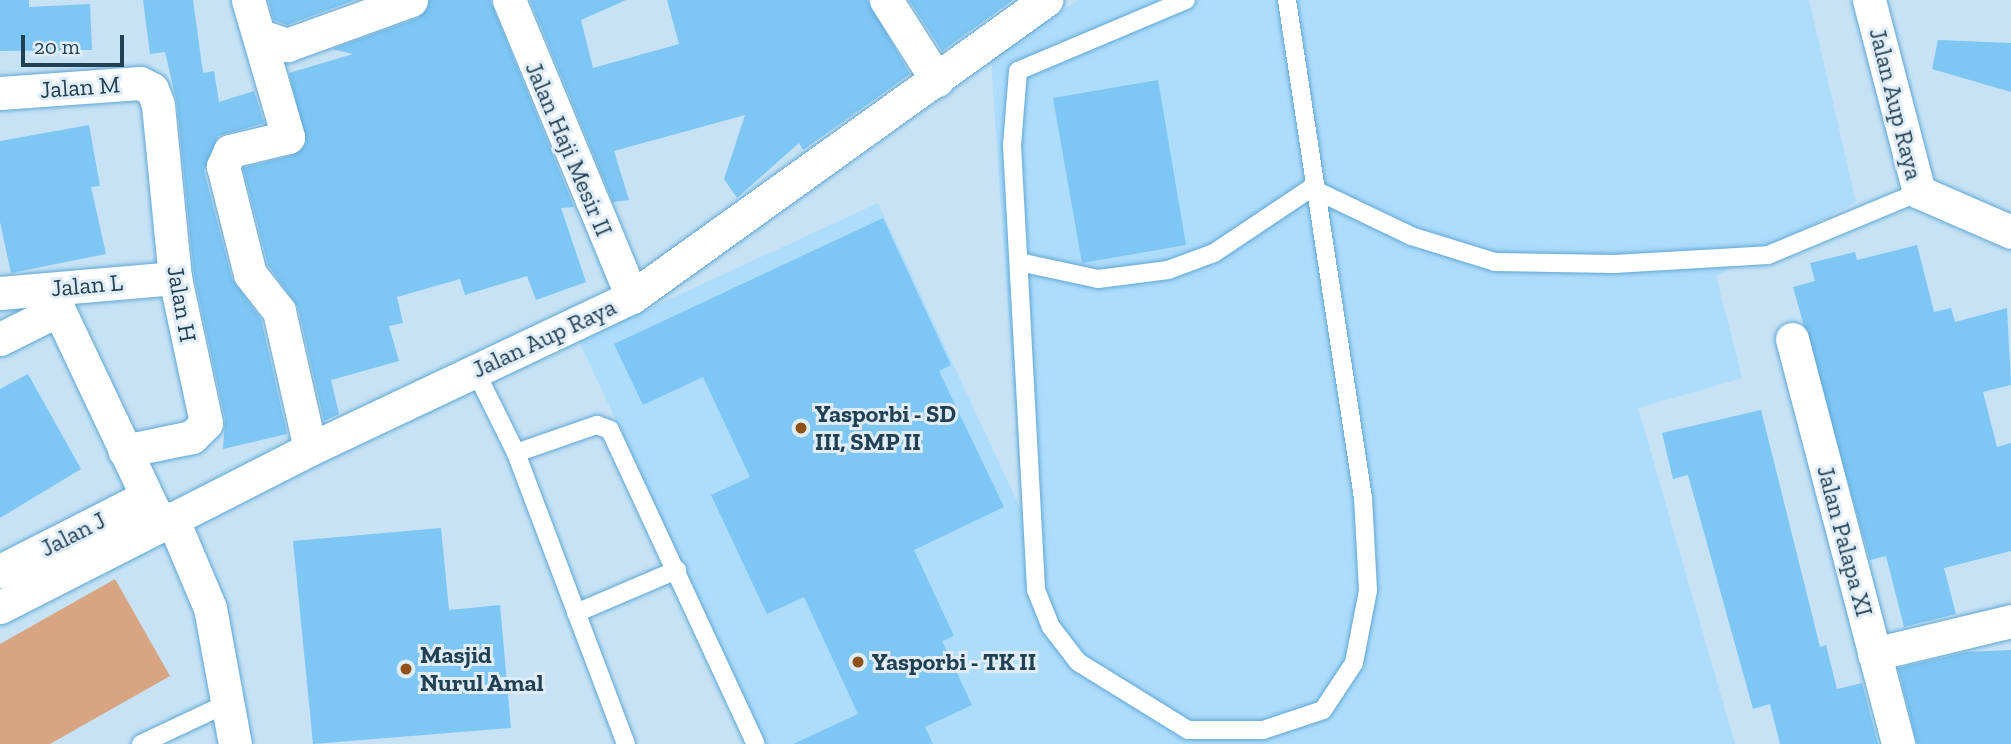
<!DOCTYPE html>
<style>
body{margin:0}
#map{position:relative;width:2011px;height:744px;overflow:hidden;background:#c7e2f5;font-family:"Zilla Slab",serif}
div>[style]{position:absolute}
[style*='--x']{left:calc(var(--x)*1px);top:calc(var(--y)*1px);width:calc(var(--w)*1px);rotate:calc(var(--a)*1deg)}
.built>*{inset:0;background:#aedcfb}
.green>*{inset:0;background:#d7a581}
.building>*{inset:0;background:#7ec6f3}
.roads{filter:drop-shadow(0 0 2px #60a7d4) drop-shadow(0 0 2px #60a7d4)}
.service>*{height:18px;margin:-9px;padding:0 9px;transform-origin:9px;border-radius:9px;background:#fff}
.minor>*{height:33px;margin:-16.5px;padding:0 16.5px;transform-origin:16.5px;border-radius:16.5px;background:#fff}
.dots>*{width:19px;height:19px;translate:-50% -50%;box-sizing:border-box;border:4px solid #e0edf7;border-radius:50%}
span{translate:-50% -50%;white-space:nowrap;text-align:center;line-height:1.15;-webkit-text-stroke:6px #e0edf7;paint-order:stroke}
.street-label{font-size:24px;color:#224053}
.poi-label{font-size:24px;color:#224053;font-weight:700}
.left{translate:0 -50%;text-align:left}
.scale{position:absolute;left:21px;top:35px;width:103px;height:32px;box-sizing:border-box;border:4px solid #224053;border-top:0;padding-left:9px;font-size:21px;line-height:24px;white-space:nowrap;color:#224053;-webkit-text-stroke:5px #e0edf7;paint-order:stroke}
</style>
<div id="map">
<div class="built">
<div style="clip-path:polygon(1078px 0,1809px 0,1856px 202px,1716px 276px,1742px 378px,1638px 408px,1735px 744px,766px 744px,579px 341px,878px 203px,1022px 512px,991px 60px)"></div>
</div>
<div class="green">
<div style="clip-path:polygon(115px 579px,170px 676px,50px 744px,0 744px,0 644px)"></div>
</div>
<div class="building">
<div style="clip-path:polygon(0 0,29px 0,29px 7px,90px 4px,92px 50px,0 51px)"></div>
<div style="clip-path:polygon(143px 0,193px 0,203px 73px,214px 71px,219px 102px,254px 91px,264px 123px,218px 136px,204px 171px,232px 279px,261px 319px,287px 434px,223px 449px,225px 419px,194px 275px,177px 103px,165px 52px,150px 54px)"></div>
<div style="clip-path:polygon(268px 0,355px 0,287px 25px,274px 20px)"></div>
<div style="clip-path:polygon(430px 0,490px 0,574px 207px,561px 208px,586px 282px,536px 300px,527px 276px,465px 295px,460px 279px,397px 297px,403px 323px,389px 326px,399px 361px,331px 380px,339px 414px,324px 421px,298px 307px,268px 265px,243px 168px,293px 155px,306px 143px,289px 73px,353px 54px,332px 49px,418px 18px)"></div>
<div style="clip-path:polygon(530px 0,626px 0,581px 20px,593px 68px,679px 44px,667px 0,867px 0,910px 74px,803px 150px,799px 143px,737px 198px,724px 179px,745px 115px,614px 151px,629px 200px,613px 202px)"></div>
<div style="clip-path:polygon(909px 0,1013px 0,942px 51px)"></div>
<div style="clip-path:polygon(1938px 40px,2011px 43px,2011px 92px,1932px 69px)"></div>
<div style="clip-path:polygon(1158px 80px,1186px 245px,1082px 263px,1053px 98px)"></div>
<div style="clip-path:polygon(89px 125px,100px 186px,91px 187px,106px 254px,11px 273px,0 222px,0 141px)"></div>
<div style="clip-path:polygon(883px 218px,951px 365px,939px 371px,1004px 507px,914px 550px,954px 636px,942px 641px,972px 705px,925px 727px,933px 744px,793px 744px,858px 714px,804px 597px,767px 614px,711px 495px,750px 477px,703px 377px,643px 405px,614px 344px)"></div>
<div style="clip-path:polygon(1917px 245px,1934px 312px,1951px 308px,1955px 322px,2007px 308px,2011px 385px,1983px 392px,1997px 447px,2011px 443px,2011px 551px,1944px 568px,1956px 614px,1904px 627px,1886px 556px,1870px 560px,1793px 287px,1815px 281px,1810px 263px,1855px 252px,1857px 260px)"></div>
<div style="clip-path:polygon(28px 374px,81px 469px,0 518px,0 389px)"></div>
<div style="clip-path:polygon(1761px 410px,1820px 647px,1826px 645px,1837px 689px,1862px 683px,1878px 744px,1780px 744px,1770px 704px,1753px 709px,1688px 475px,1673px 479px,1662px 433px)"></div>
<div style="clip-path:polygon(441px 528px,449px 610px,500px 605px,511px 728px,313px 744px,293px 541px)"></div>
<div style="clip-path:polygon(2011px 650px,2011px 744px,1917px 744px,1898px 668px,1966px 652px)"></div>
</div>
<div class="roads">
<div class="service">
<div style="--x:1186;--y:0;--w:182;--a:157.1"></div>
<div style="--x:1018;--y:71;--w:74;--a:94.6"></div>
<div style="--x:1012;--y:145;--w:446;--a:86.9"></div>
<div style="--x:1036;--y:590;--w:40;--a:68"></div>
<div style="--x:1051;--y:627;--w:44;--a:52.4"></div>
<div style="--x:1078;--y:662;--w:129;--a:31.7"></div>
<div style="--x:1188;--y:730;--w:75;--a:0"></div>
<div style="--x:1263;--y:730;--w:63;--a:-18.4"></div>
<div style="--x:1323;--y:710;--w:56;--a:-56.6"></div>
<div style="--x:1354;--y:663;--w:74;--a:-79.1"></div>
<div style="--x:1368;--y:590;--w:92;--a:-93.1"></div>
<div style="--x:1363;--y:498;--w:504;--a:-98.68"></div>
<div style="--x:1019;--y:262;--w:81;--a:12.1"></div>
<div style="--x:1098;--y:279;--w:71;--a:-7.3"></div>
<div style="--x:1168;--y:270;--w:49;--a:-20.3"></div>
<div style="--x:1214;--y:253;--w:117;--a:-33.8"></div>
<div style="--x:1311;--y:188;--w:111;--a:25.6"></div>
<div style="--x:1411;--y:236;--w:88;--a:17.2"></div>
<div style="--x:1495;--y:262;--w:119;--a:1"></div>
<div style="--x:1614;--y:264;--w:154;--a:-3.3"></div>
<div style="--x:1768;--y:255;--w:164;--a:-22.6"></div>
<div style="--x:475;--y:370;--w:93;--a:63.7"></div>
<div style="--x:516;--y:453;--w:311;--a:69.3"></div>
<div style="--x:516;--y:453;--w:86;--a:-19.1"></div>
<div style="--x:597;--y:425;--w:14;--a:21"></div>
<div style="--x:610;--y:430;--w:346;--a:65.1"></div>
<div style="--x:576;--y:613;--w:110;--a:-23.1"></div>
<div style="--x:141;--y:744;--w:98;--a:-25.3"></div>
</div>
<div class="minor">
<div style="--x:248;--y:0;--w:143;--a:73.7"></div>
<div style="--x:288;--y:137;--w:60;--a:166.4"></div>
<div style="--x:230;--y:151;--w:17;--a:115"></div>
<div style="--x:223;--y:166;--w:111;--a:76"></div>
<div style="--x:250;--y:274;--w:47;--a:51.9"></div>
<div style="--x:279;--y:311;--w:141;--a:77.3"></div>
<div style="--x:509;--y:0;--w:321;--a:67.5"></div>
<div style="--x:886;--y:0;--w:95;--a:57.5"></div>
<div style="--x:1869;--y:0;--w:198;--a:75.4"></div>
<div style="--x:1919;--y:192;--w:100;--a:23.5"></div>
<div style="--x:261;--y:36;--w:28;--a:19"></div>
<div style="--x:287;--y:45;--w:132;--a:-19.9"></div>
<div style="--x:0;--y:93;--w:140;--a:-4.1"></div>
<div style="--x:140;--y:83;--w:13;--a:27"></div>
<div style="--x:152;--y:89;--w:17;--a:69"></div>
<div style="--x:158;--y:105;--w:174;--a:84.4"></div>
<div style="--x:175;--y:278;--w:148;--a:77.9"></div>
<div style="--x:206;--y:423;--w:20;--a:135"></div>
<div style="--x:192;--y:437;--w:69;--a:168.4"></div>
<div style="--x:49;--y:289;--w:260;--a:64.7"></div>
<div style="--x:0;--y:293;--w:176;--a:-4.9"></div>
<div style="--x:0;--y:339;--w:65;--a:-26.6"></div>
<div style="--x:1792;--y:339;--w:419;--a:75.3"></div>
<div style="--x:172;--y:518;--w:98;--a:67.1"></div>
<div style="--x:210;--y:608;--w:138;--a:79.6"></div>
<div style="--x:0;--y:571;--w:164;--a:-26.9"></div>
<div style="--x:0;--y:607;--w:348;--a:-27"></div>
<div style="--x:310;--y:449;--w:356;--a:-25.3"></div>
<div style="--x:632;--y:297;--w:510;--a:-35.66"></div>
<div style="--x:1874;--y:654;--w:141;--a:-13.5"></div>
</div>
</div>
<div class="dots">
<div style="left:801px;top:428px;background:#905218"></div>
<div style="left:858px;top:662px;background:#905218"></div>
<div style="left:406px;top:669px;background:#905218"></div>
</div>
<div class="street-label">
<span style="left:80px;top:87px;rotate:-4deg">Jalan M</span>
<span style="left:1896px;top:104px;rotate:76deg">Jalan Aup Raya</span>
<span style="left:569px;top:149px;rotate:67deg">Jalan Haji Mesir II</span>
<span style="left:87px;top:285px;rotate:-5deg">Jalan L</span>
<span style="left:182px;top:304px;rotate:80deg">Jalan H</span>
<span style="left:544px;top:338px;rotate:-25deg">Jalan Aup Raya</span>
<span style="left:73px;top:534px;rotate:-27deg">Jalan J</span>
<span style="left:1845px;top:541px;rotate:75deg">Jalan Palapa XI</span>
</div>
<div class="poi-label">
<span class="left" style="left:815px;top:428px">Yasporbi - SD<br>III, SMP II</span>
<span class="left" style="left:420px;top:669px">Masjid<br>Nurul Amal</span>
<span class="left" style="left:872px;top:662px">Yasporbi - TK II</span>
</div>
<div class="scale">20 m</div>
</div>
